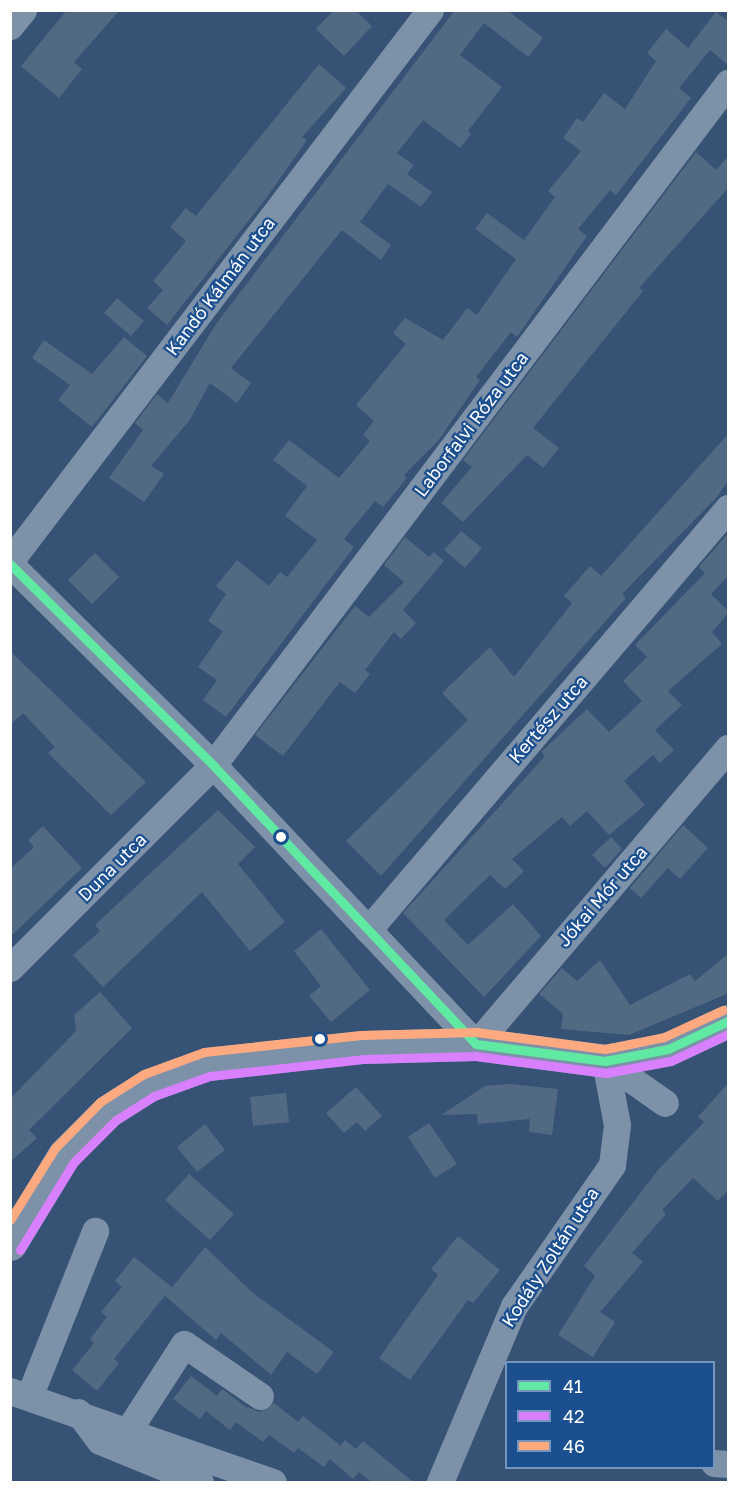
<!DOCTYPE html>
<meta charset="utf-8">
<style>
body{margin:0}
#map{position:relative;width:739px;height:1493px;overflow:hidden;background:#365274;font-family:"Golos Text",sans-serif}
div>[style]{position:absolute}
[style*='--x']{left:calc(var(--x)*1px);top:calc(var(--y)*1px);width:calc(var(--w)*1px);rotate:calc(var(--a)*1deg)}
.building>*{inset:0;background:#526984}
.minor>*{height:27px;margin:-13.5px;padding:0 13.5px;transform-origin:13.5px;border-radius:13.5px;background:#7d92a8}
.tertiary>*{height:33px;margin:-16.5px;padding:0 16.5px;transform-origin:16.5px;border-radius:16.5px;background:#7d92a8}
.bus-1>*{height:9px;margin:-4.5px;padding:0 4.5px;transform-origin:4.5px;border-radius:4.5px;background:#60e9a3}
.bus-2>*{height:9px;margin:-4.5px;padding:0 4.5px;transform-origin:4.5px;border-radius:4.5px;background:#d880ff}
.bus-3>*{height:9px;margin:-4.5px;padding:0 4.5px;transform-origin:4.5px;border-radius:4.5px;background:#ffa980}
.dots>*{width:16px;height:16px;translate:-50% -50%;box-sizing:border-box;border:3px solid #1b4f8f;border-radius:50%}
span{translate:-50% -50%;white-space:nowrap;text-align:center;line-height:1.15;-webkit-text-stroke:4.5px #1b4f8f;paint-order:stroke}
.street-label{font-size:18px;color:#fff}
.frame{position:absolute;inset:0;border:12px solid #fff;pointer-events:none}
.legend{position:absolute;left:505px;top:1361px;width:210px;height:108px;box-sizing:border-box;background:#1b4f8f;border:2px solid #7695bc;margin:0;padding:8px 10px;list-style:none;font-size:18px;color:#fff}
.legend li{display:flex;align-items:center;gap:12px;height:30px}
.legend b{width:30px;border:2px solid #7695bc}
</style>
<div id="map">
<div class="building">
<div style="clip-path:polygon(67px 10px,120px 10px,74px 62px,82px 69px,59px 98px,21px 66px)"></div>
<div style="clip-path:polygon(334px 10px,355px 10px,372px 26px,344px 56px,316px 29px)"></div>
<div style="clip-path:polygon(455px 10px,507px 10px,543px 38px,528px 57px,484px 23px,460px 55px,502px 87px,468px 131px,471px 134px,460px 148px,423px 120px,397px 153px,414px 165px,407px 174px,432px 192px,421px 207px,388px 184px,360px 222px,391px 245px,381px 260px,342px 230px,231px 368px,251px 383px,237px 403px,210px 383px,189px 421px,151px 466px,164px 474px,144px 502px,109px 478px,143px 430px,135px 423px,157px 394px,168px 403px,216px 324px)"></div>
<div style="clip-path:polygon(716px 12px,729px 22px,729px 66px,710px 50px,679px 88px,691px 98px,616px 195px,610px 190px,578px 229px,587px 236px,517px 337px,511px 332px,476px 377px,480px 380px,438px 441px,404px 475px,407px 478px,383px 507px,375px 501px,344px 539px,354px 547px,226px 717px,203px 700px,217px 680px,198px 667px,223px 631px,208px 621px,226px 594px,216px 586px,237px 560px,269px 586px,280px 572px,287px 577px,317px 540px,285px 516px,307px 486px,273px 460px,289px 440px,339px 478px,370px 441px,363px 435px,374px 421px,356px 405px,406px 344px,393px 333px,405px 318px,443px 340px,467px 308px,477px 315px,516px 259px,475px 229px,487px 213px,524px 240px,555px 197px,548px 191px,581px 151px,563px 138px,577px 118px,583px 122px,604px 93px,625px 109px,656px 61px,647px 53px,666px 29px,688px 48px)"></div>
<div style="clip-path:polygon(319px 64px,346px 88px,302px 137px,307px 140px,267px 197px,167px 325px,147px 308px,163px 290px,153px 281px,186px 241px,170px 227px,186px 208px,196px 216px)"></div>
<div style="clip-path:polygon(696px 152px,716px 170px,729px 155px,729px 187px,639px 288px,643px 291px,533px 428px,559px 448px,543px 468px,527px 455px,463px 522px,441px 503px,472px 467px,463px 460px)"></div>
<div style="clip-path:polygon(117px 298px,144px 321px,131px 336px,104px 313px)"></div>
<div style="clip-path:polygon(124px 337px,147px 356px,92px 427px,58px 400px,70px 385px,32px 358px,44px 340px,92px 374px)"></div>
<div style="clip-path:polygon(729px 433px,729px 480px,716px 498px,622px 594px,626px 598px,381px 876px,346px 841px,468px 720px,442px 693px,490px 647px,514px 677px,572px 603px,564px 596px,590px 566px,601px 576px)"></div>
<div style="clip-path:polygon(461px 531px,482px 548px,465px 568px,444px 550px)"></div>
<div style="clip-path:polygon(729px 532px,729px 575px,711px 594px,729px 612px,712px 632px,722px 644px,668px 691px,682px 705px,655px 730px,674px 750px,660px 763px,653px 755px,624px 781px,645px 805px,609px 835px,587px 811px,570px 826px,562px 817px,512px 859px,524px 871px,505px 889px,490px 875px,444px 920px,468px 945px,513px 904px,541px 936px,484px 997px,403px 913px,545px 756px,541px 752px,587px 709px,609px 732px,642px 701px,623px 681px,647px 657px,635px 645px,705px 573px,699px 567px)"></div>
<div style="clip-path:polygon(405px 537px,429px 557px,434px 552px,444px 561px,403px 610px,416px 623px,401px 639px,394px 632px,365px 670px,370px 674px,355px 693px,340px 682px,283px 756px,255px 735px,355px 606px,369px 617px,404px 582px,384px 565px)"></div>
<div style="clip-path:polygon(95px 553px,119px 577px,92px 604px,68px 580px)"></div>
<div style="clip-path:polygon(10px 651px,146px 782px,111px 815px,48px 753px,55px 747px,23px 713px,10px 725px)"></div>
<div style="clip-path:polygon(218px 810px,255px 847px,238px 864px,285px 922px,250px 951px,202px 892px,103px 987px,73px 955px,100px 931px,95px 925px)"></div>
<div style="clip-path:polygon(683px 825px,708px 848px,680px 879px,668px 868px,641px 898px,630px 888px)"></div>
<div style="clip-path:polygon(43px 826px,82px 868px,10px 937px,10px 869px,34px 847px,28px 840px)"></div>
<div style="clip-path:polygon(611px 837px,622px 849px,605px 868px,592px 855px)"></div>
<div style="clip-path:polygon(321px 929px,370px 990px,331px 1022px,309px 996px,321px 986px,294px 951px)"></div>
<div style="clip-path:polygon(729px 953px,729px 993px,629px 1035px,561px 1029px,563px 1014px,539px 994px,562px 968px,577px 981px,600px 960px,630px 1005px,690px 974px,695px 981px)"></div>
<div style="clip-path:polygon(100px 992px,132px 1028px,29px 1130px,37px 1138px,10px 1162px,10px 1099px,76px 1031px,74px 1015px)"></div>
<div style="clip-path:polygon(729px 1082px,729px 1189px,718px 1201px,693px 1178px,662px 1210px,666px 1214px,632px 1253px,643px 1262px,600px 1312px,615px 1322px,593px 1357px,558px 1335px,595px 1276px,584px 1266px,658px 1170px,704px 1122px,698px 1117px)"></div>
<div style="clip-path:polygon(509px 1084px,558px 1089px,552px 1135px,529px 1132px,530px 1119px,478px 1124px,477px 1114px,441px 1115px,485px 1086px)"></div>
<div style="clip-path:polygon(356px 1087px,382px 1116px,365px 1131px,357px 1122px,344px 1133px,326px 1113px)"></div>
<div style="clip-path:polygon(286px 1093px,289px 1122px,253px 1126px,250px 1097px)"></div>
<div style="clip-path:polygon(429px 1123px,457px 1164px,435px 1178px,408px 1137px)"></div>
<div style="clip-path:polygon(205px 1124px,225px 1150px,197px 1172px,177px 1147px)"></div>
<div style="clip-path:polygon(189px 1174px,234px 1214px,210px 1240px,165px 1200px)"></div>
<div style="clip-path:polygon(458px 1236px,500px 1270px,473px 1303px,468px 1300px,410px 1380px,379px 1358px,438px 1275px,431px 1269px)"></div>
<div style="clip-path:polygon(205px 1247px,253px 1293px,334px 1352px,317px 1374px,287px 1352px,271px 1375px,221px 1333px,216px 1340px,165px 1296px)"></div>
<div style="clip-path:polygon(134px 1257px,172px 1287px,114px 1359px,119px 1363px,97px 1391px,72px 1370px,94px 1343px,90px 1339px,107px 1317px,101px 1312px,122px 1287px,115px 1281px)"></div>
<div style="clip-path:polygon(191px 1376px,217px 1396px,222px 1389px,247px 1408px,230px 1430px,206px 1411px,200px 1419px,173px 1399px)"></div>
<div style="clip-path:polygon(274px 1403px,298px 1422px,303px 1416px,340px 1445px,337px 1449px,345px 1440px,356px 1449px,363px 1441px,413px 1482px,372px 1482px,359px 1472px,353px 1479px,330px 1459px,324px 1467px,298px 1448px,294px 1453px,269px 1435px,263px 1442px,236px 1422px,248px 1407px,259px 1412px)"></div>
</div>
<div class="minor">
<div style="--x:10;--y:26;--w:21;--a:-51"></div>
<div style="--x:10;--y:561;--w:693;--a:-52.68"></div>
<div style="--x:10;--y:564;--w:286;--a:44.7"></div>
<div style="--x:213;--y:765;--w:383;--a:46.7"></div>
<div style="--x:476;--y:1044;--w:389;--a:-49.6"></div>
<div style="--x:368;--y:930;--w:555;--a:-49.53"></div>
<div style="--x:10;--y:968;--w:287;--a:-45"></div>
<div style="--x:213;--y:765;--w:855;--a:-52.94"></div>
<div style="--x:605;--y:1061;--w:73;--a:35"></div>
<div style="--x:10;--y:1391;--w:278;--a:19.1"></div>
<div style="--x:29;--y:1397;--w:179;--a:-68.3"></div>
<div style="--x:78;--y:1412;--w:36;--a:53"></div>
<div style="--x:100;--y:1441;--w:108;--a:22.3"></div>
<div style="--x:129;--y:1429;--w:101;--a:-57.1"></div>
<div style="--x:184;--y:1344;--w:92;--a:34.4"></div>
<div style="--x:714;--y:1463;--w:14;--a:4"></div>
<div style="--x:440;--y:1482;--w:191;--a:-67.2"></div>
<div style="--x:514;--y:1306;--w:172;--a:-55.2"></div>
<div style="--x:612;--y:1165;--w:40;--a:-82.9"></div>
<div style="--x:617;--y:1125;--w:65;--a:-100.6"></div>
</div>
<div class="tertiary">
<div style="--x:10;--y:1244;--w:104;--a:-58.8"></div>
<div style="--x:64;--y:1155;--w:62;--a:-45"></div>
<div style="--x:108;--y:1111;--w:49;--a:-32.4"></div>
<div style="--x:149;--y:1085;--w:62;--a:-19.9"></div>
<div style="--x:207;--y:1064;--w:156;--a:-6.3"></div>
<div style="--x:362;--y:1047;--w:114;--a:-1.5"></div>
<div style="--x:476;--y:1044;--w:130;--a:7.5"></div>
<div style="--x:605;--y:1061;--w:64;--a:-10.8"></div>
<div style="--x:668;--y:1049;--w:66;--a:-25"></div>
</div>
<div class="bus-1">
<div style="--x:10;--y:564;--w:286;--a:44.7"></div>
<div style="--x:213;--y:765;--w:383;--a:46.7"></div>
<div style="--x:476;--y:1044;--w:130;--a:7.5"></div>
<div style="--x:605;--y:1061;--w:64;--a:-10.8"></div>
<div style="--x:668;--y:1049;--w:66;--a:-25"></div>
</div>
<div class="bus-2">
<div style="--x:20;--y:1250;--w:103;--a:-58.5"></div>
<div style="--x:74;--y:1162;--w:59;--a:-45"></div>
<div style="--x:116;--y:1120;--w:45;--a:-32.3"></div>
<div style="--x:154;--y:1096;--w:59;--a:-19.7"></div>
<div style="--x:210;--y:1076;--w:154;--a:-6.3"></div>
<div style="--x:363;--y:1059;--w:112;--a:-1.5"></div>
<div style="--x:475;--y:1056;--w:132;--a:7.4"></div>
<div style="--x:606;--y:1073;--w:66;--a:-10.5"></div>
<div style="--x:671;--y:1061;--w:63;--a:-25.3"></div>
</div>
<div class="bus-3">
<div style="--x:10;--y:1220;--w:85;--a:-58"></div>
<div style="--x:55;--y:1148;--w:64;--a:-45.6"></div>
<div style="--x:100;--y:1102;--w:52;--a:-32.5"></div>
<div style="--x:144;--y:1074;--w:64;--a:-20.1"></div>
<div style="--x:204;--y:1052;--w:158;--a:-6.2"></div>
<div style="--x:361;--y:1035;--w:115;--a:-1.5"></div>
<div style="--x:476;--y:1032;--w:130;--a:7.5"></div>
<div style="--x:605;--y:1049;--w:60;--a:-11.5"></div>
<div style="--x:664;--y:1037;--w:65;--a:-24.6"></div>
</div>
<div class="dots">
<div style="left:281px;top:837px;background:#fff"></div>
<div style="left:320px;top:1039px;background:#fff"></div>
</div>
<div class="street-label">
<span style="left:220px;top:286px;rotate:-53deg">Kandó Kálmán utca</span>
<span style="left:471px;top:424px;rotate:-53deg">Laborfalvi Róza utca</span>
<span style="left:548px;top:719px;rotate:-49deg">Kertész utca</span>
<span style="left:112px;top:867px;rotate:-45deg">Duna utca</span>
<span style="left:602px;top:896px;rotate:-49deg">Jókai Mór utca</span>
<span style="left:550px;top:1257px;rotate:-57deg">Kodály Zoltán utca</span>
</div>
<div class="frame"></div>
<ul class="legend">
<li><b style="height:8px;background:#60e9a3"></b>41</li>
<li><b style="height:8px;background:#d880ff"></b>42</li>
<li><b style="height:8px;background:#ffa980"></b>46</li>
</ul>
</div>
